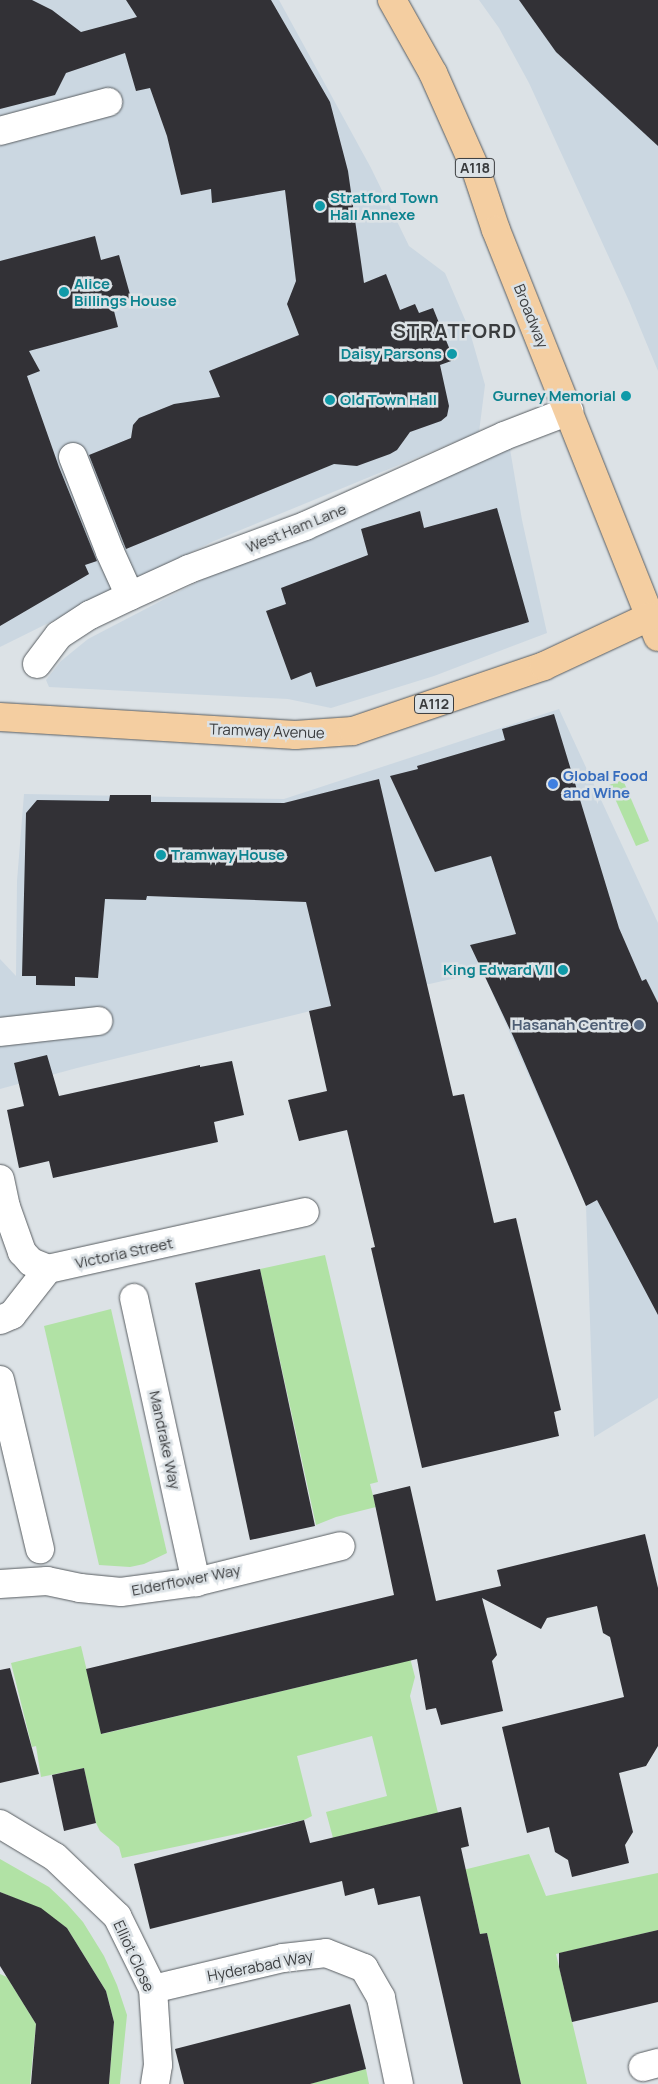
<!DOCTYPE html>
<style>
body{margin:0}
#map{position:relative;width:658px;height:2084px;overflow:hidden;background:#dce2e6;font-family:Manrope,sans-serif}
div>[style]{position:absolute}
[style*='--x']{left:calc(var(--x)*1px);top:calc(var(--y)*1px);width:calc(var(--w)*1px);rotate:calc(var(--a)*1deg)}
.built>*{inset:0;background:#cbd7e1}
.green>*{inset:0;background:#b1e2a5}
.building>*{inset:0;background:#323136}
.roads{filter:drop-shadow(0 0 1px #585d61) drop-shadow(0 0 1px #585d61)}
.minor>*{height:28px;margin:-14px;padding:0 14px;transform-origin:14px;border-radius:14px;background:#fff}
.major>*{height:28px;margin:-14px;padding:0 14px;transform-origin:14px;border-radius:14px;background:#f4cea1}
.dots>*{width:14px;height:14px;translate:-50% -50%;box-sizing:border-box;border:2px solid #dce2e6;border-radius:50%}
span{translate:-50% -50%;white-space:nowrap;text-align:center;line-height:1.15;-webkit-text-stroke:5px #dce2e6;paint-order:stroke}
.shield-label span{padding:1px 4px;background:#dce2e6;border:1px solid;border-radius:4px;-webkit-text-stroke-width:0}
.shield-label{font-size:14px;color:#3a3c3e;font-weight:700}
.culture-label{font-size:15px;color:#0d838f;font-weight:700}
.left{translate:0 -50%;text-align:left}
.right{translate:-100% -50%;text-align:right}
.street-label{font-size:15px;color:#3a3c3e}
.shop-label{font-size:15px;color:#366cbe;font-weight:700}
.service-label{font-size:15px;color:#4e5e75;font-weight:700}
.district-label{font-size:20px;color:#3a3c3e;font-weight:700;letter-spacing:1px}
</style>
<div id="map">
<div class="built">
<div style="clip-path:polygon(0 0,279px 0,371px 168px,409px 246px,445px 273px,469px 329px,485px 385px,479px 432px,214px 541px,0 647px)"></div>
<div style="clip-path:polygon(479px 0,658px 0,658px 371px,629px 301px,529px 83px,499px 28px)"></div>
<div style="clip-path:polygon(510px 449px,522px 520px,547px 633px,434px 676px,331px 708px,288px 699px,49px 687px,46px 680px,61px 661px,88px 639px,205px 578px,351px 519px)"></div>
<div style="clip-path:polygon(559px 709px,658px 923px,658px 1398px,594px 1437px,586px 1206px,483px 972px,331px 1006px,77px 1068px,0 1089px,0 959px,16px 976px,17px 881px,24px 794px,284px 799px)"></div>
</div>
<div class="green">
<div style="clip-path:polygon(623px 780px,649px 841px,636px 846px,609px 785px)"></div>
<div style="clip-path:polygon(325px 1255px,378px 1482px,370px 1484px,376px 1507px,336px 1517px,316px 1525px,260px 1269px)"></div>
<div style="clip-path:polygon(111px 1309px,167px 1553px,144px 1564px,130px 1567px,99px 1565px,44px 1326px)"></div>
<div style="clip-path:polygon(394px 1597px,415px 1677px,410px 1696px,438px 1813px,333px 1838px,326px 1812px,387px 1796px,372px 1736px,297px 1756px,312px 1816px,304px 1820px,122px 1858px,119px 1847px,100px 1831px,96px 1823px,84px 1768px,41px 1777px,36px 1746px,32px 1747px,11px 1663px,81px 1646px,102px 1734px,387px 1666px)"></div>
<div style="clip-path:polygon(529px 1854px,546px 1896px,658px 1873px,658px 1930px,556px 1954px,587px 2084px,521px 2084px,487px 1933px,480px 1934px,468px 1880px,462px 1881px,459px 1871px)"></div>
<div style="clip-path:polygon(0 1859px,49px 1887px,67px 1904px,83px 1922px,104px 1956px,117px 1985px,127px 2015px,120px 2084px,109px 2084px,114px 2022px,106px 1991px,67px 1928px,41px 1909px,0 1892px)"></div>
<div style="clip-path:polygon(0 1974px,7px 1977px,36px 2024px,30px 2084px,0 2084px)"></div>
<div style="clip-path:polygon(366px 2069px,369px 2084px,309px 2084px)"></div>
</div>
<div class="building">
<div style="clip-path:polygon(0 0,32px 0,52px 10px,81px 32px,137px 17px,126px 0,271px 0,330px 102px,348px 171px,364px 283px,386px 274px,400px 310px,415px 304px,419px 313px,433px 308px,454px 360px,440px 365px,449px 406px,447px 416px,441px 421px,410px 432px,397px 450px,390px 454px,357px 466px,334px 464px,126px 549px,89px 455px,131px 438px,133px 425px,139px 418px,174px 404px,220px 397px,209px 371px,299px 335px,287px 304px,296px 281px,285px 190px,212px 203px,211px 189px,181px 195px,167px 136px,150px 88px,136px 91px,125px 53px,66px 73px,55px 95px,0 109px)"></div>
<div style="clip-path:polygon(519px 0,658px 0,658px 146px,556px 52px)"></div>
<div style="clip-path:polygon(95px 236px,101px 260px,119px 255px,131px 298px,112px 303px,118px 327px,29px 351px,40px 371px,27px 376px,59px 467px,97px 561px,85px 565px,89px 574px,0 626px,0 261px)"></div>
<div style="clip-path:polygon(497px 508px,529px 622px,316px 687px,311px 672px,291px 680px,266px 611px,286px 604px,281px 588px,368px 555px,361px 529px,420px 511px,424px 528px)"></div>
<div style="clip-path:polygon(554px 714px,619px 928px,642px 981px,646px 979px,658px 1003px,658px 1315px,597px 1200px,586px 1206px,513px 1036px,470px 945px,516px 934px,491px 856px,435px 872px,390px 776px,418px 769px,417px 766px,505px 740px,502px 729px)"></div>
<div style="clip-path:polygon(379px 779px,453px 1096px,464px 1094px,494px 1223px,516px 1218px,561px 1410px,554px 1412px,559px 1436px,422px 1468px,371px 1248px,375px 1247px,347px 1130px,299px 1141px,288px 1100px,327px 1091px,309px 1011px,331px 1006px,306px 902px,147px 896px,146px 900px,105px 899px,98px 978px,75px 977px,75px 986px,36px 985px,36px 976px,22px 976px,26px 813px,37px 800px,109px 801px,110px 795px,151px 795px,151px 802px,284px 803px)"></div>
<div style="clip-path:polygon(47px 1055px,59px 1096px,200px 1065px,200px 1067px,232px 1061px,244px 1115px,214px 1122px,218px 1142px,53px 1178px,49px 1161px,19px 1168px,7px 1110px,24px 1106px,14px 1063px)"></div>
<div style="clip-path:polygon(260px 1269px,315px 1526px,250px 1540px,195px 1283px)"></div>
<div style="clip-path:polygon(410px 1486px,436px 1601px,501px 1586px,497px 1570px,645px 1534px,658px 1588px,658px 1746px,646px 1766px,619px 1773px,633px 1832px,625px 1845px,629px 1863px,572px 1877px,568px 1860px,555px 1852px,549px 1827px,527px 1833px,502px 1727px,624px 1697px,610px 1637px,603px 1633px,597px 1606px,547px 1618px,541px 1629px,482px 1598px,497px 1655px,492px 1661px,503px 1711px,441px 1725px,436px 1708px,426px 1710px,417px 1659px,101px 1734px,86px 1669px,394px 1595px,373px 1495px)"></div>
<div style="clip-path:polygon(10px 1668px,39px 1774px,0 1783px,0 1670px)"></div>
<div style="clip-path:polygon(84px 1768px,96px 1823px,64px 1831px,52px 1775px)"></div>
<div style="clip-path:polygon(461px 1807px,469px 1846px,461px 1848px,480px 1934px,487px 1933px,521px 2084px,463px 2084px,420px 1896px,378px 1905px,374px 1888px,345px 1896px,342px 1881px,150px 1929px,134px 1864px,304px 1820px,310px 1843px)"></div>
<div style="clip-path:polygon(0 1892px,41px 1908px,67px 1928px,106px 1991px,114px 2022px,109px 2084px,31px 2084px,36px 2024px,0 1966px)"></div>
<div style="clip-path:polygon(658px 1930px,658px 2002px,572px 2022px,559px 1967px,559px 1953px)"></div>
<div style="clip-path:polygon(350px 2004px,366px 2069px,310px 2084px,184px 2084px,175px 2049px)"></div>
</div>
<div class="roads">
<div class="minor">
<div style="--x:0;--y:131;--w:112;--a:-15"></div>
<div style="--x:73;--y:457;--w:102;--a:68.7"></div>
<div style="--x:110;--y:552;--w:48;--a:65.6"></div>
<div style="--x:37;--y:664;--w:36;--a:-53"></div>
<div style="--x:59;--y:635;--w:37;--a:-33"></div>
<div style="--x:90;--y:615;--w:44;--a:-25.4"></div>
<div style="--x:130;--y:596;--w:65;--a:-24.6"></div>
<div style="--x:189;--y:569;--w:124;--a:-20.3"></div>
<div style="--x:305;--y:526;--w:218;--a:-24.3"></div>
<div style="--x:504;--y:436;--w:70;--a:-21"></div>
<div style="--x:0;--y:1032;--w:99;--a:-6.4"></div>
<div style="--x:0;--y:1179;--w:29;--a:78"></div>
<div style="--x:6;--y:1207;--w:48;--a:70.4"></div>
<div style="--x:22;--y:1252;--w:13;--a:48"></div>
<div style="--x:31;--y:1262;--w:18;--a:22"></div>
<div style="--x:48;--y:1269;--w:263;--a:-12.5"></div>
<div style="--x:134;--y:1298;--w:291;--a:77.7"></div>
<div style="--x:0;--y:1320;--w:13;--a:-23"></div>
<div style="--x:12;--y:1315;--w:58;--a:-52"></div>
<div style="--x:0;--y:1380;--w:174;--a:76.7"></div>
<div style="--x:0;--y:1584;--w:47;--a:-3.7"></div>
<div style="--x:47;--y:1581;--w:34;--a:12"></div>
<div style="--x:80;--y:1588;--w:41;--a:5.6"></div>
<div style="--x:121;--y:1592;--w:76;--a:-7.6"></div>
<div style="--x:196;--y:1582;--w:149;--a:-13.9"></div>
<div style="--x:0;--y:1824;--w:64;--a:31"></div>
<div style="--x:55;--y:1857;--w:86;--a:43.6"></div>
<div style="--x:117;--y:1916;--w:81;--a:63.7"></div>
<div style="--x:153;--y:1989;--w:76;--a:86.2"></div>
<div style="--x:158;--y:2065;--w:19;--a:99"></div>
<div style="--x:153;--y:1989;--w:134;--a:-13.4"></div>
<div style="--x:283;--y:1958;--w:43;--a:-6.6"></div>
<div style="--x:326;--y:1953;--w:41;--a:21.5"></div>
<div style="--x:364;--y:1968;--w:34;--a:60"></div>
<div style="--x:381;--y:1998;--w:88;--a:78.2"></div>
<div style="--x:643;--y:2067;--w:16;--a:-15"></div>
</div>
<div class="major">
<div style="--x:392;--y:0;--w:84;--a:60.7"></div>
<div style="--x:433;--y:73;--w:106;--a:66.1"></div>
<div style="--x:476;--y:170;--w:63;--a:71.6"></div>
<div style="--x:496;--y:230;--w:438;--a:68.3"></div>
<div style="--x:0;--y:717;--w:296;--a:3.5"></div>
<div style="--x:295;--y:735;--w:58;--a:-3.9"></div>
<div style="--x:353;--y:731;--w:202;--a:-18.8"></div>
<div style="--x:544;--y:666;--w:116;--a:-25"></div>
</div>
</div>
<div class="dots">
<div style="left:320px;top:206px;background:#0f9aa8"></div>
<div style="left:64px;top:292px;background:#0f9aa8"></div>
<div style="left:452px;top:354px;background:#0f9aa8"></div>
<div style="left:626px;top:396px;background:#0f9aa8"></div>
<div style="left:330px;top:400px;background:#0f9aa8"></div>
<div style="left:553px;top:784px;background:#3f7fe0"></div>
<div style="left:161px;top:855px;background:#0f9aa8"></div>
<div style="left:563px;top:970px;background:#0f9aa8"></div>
<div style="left:639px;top:1025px;background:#5c6f8a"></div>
</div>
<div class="shield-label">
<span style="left:475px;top:168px">A118</span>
<span style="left:434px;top:704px">A112</span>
</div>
<div class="culture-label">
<span class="left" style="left:330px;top:206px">Stratford Town<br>Hall Annexe</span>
<span class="left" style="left:74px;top:292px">Alice<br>Billings House</span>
<span class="right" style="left:442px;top:354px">Daisy Parsons</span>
<span class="right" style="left:616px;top:396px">Gurney Memorial</span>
<span class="left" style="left:340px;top:400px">Old Town Hall</span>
<span class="left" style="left:171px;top:855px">Tramway House</span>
<span class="right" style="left:553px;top:970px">King Edward VII</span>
</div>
<div class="street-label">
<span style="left:531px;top:316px;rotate:68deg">Broadway</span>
<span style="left:296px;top:528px;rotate:-22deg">West Ham Lane</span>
<span style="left:267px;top:731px;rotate:2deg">Tramway Avenue</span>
<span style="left:124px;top:1253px;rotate:-12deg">Victoria Street</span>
<span style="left:165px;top:1440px;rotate:78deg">Mandrake Way</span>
<span style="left:186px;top:1580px;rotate:-11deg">Elderflower Way</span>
<span style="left:134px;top:1956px;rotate:65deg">Elliot Close</span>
<span style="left:260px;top:1966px;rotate:-11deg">Hyderabad Way</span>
</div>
<div class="shop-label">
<span class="left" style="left:563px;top:784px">Global Food<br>and Wine</span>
</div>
<div class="service-label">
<span class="right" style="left:629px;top:1025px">Hasanah Centre</span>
</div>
<div class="district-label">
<span style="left:455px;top:330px">STRATFORD</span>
</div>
</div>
